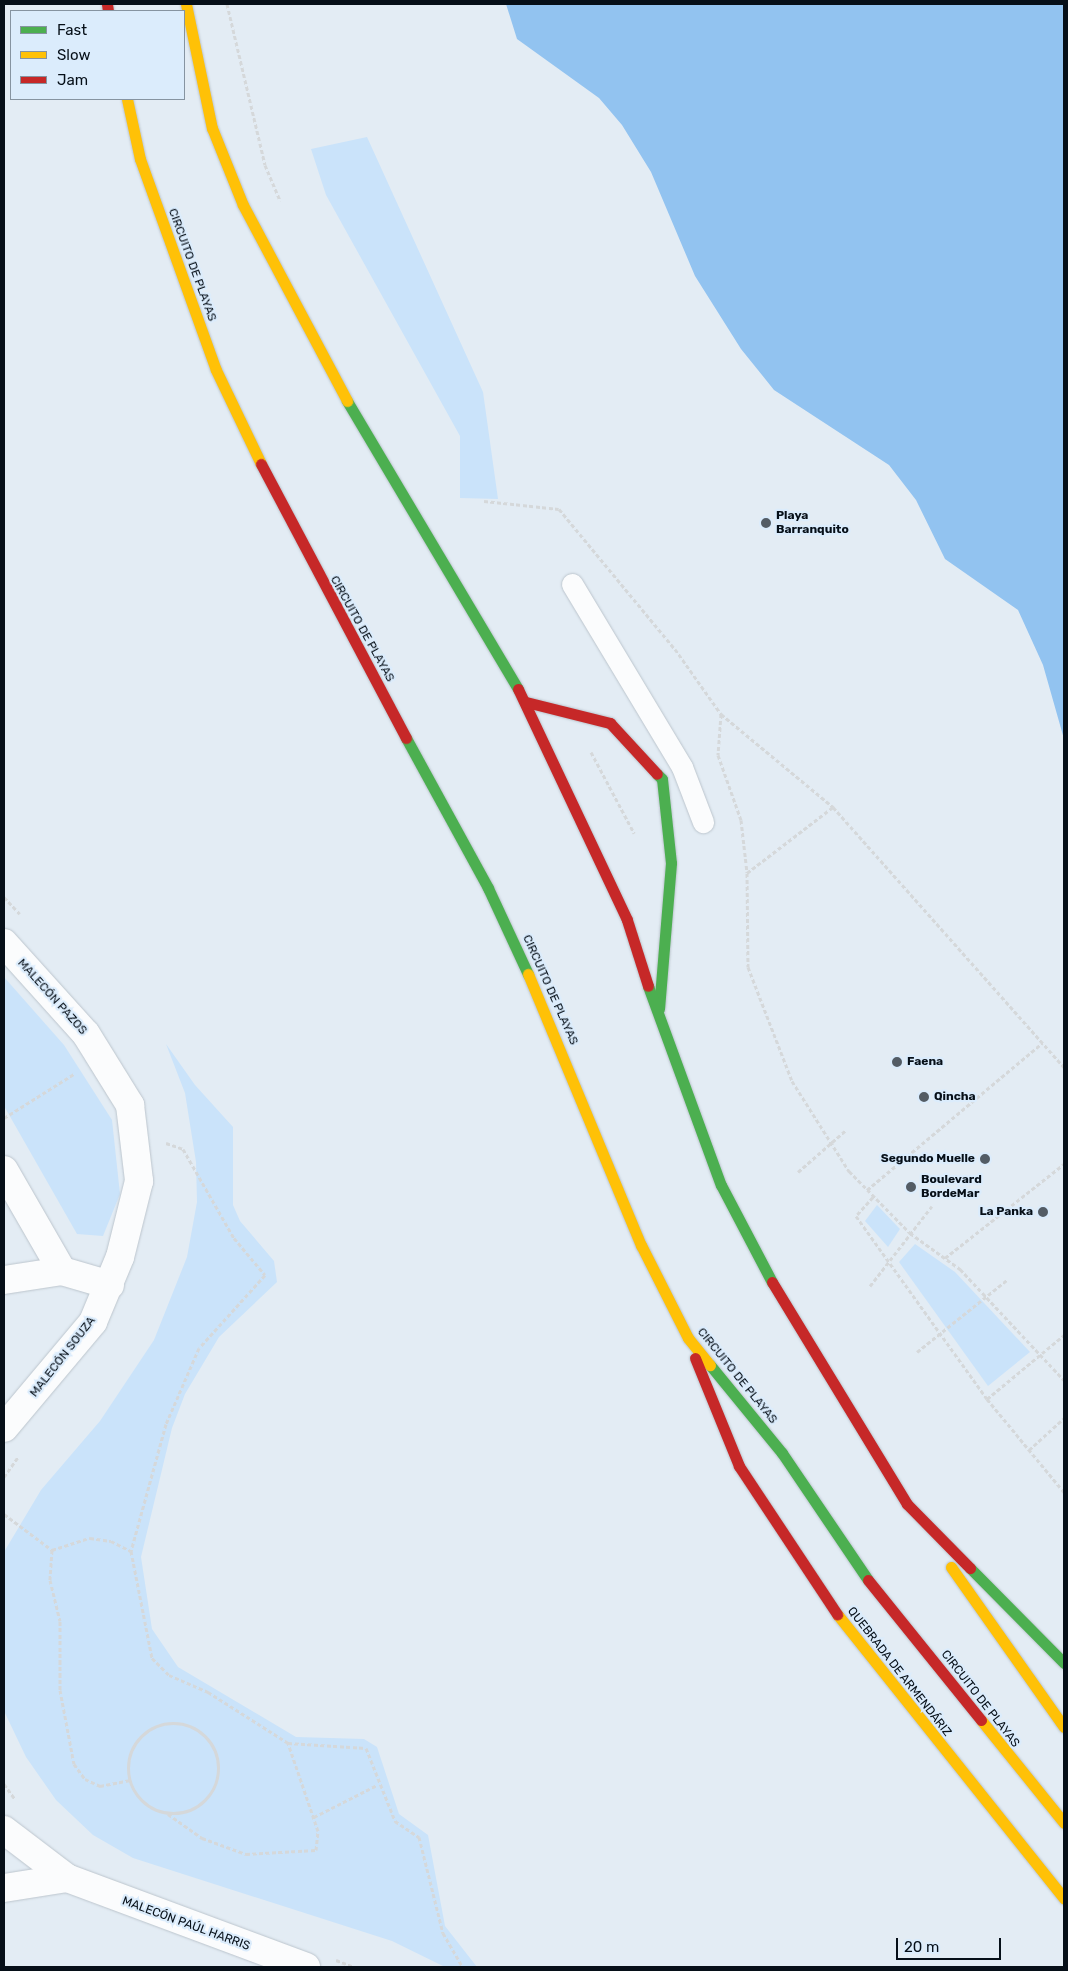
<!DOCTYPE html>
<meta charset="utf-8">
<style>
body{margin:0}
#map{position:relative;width:1068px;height:1971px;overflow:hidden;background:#e3ecf4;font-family:Rubik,sans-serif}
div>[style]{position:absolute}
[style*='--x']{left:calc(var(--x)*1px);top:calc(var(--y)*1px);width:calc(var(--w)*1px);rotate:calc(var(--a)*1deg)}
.green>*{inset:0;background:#cae3fa}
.water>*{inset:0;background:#92c3f0}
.path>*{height:3px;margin-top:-1.5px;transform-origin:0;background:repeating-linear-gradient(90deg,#d5d8da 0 4px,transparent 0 6.5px)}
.path>.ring{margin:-1.5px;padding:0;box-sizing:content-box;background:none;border:3px solid #d5d8da;border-radius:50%}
.roads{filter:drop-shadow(0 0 1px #bcc5cd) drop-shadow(0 0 1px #bcc5cd)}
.lane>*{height:21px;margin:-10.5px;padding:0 10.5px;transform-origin:10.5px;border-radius:10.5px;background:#fbfcfd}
.street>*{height:28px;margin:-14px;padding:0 14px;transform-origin:14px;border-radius:14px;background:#fbfcfd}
.fast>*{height:11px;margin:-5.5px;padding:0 5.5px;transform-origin:5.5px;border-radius:5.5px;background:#4caf50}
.slow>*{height:11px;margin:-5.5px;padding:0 5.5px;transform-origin:5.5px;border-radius:5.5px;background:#ffc107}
.jam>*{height:11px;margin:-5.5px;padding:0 5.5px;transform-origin:5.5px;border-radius:5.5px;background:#c62828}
.dots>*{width:14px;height:14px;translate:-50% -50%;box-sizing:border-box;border:2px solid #dbecfc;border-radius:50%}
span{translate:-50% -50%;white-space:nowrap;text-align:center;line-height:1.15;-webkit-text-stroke:4.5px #dbecfc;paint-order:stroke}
.street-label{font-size:12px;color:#060f18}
.poi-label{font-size:12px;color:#060f18;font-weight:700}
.left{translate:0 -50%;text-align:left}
.right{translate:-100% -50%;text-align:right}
.frame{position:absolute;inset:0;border:5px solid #060f18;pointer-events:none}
.legend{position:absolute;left:10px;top:10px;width:175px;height:90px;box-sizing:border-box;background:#dbecfc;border:1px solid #8694a1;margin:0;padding:6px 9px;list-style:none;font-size:15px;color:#060f18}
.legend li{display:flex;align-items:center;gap:10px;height:25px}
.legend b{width:25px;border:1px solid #8694a1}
.scale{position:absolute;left:896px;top:1938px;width:105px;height:22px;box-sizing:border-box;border:2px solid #060f18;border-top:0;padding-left:6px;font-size:15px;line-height:18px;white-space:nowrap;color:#060f18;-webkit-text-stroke:4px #dbecfc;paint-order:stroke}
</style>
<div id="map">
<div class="green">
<div style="clip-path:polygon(367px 137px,483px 392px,498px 499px,460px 498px,460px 436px,326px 195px,311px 149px)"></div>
<div style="clip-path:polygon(4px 977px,64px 1045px,112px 1120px,120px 1194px,103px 1236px,77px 1234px,4px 1106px)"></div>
<div style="clip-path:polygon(166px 1044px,195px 1085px,233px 1127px,233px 1205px,240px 1221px,274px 1261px,277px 1282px,219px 1337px,185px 1394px,172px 1428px,141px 1557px,152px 1629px,178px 1667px,296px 1737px,364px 1739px,377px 1747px,399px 1814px,428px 1835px,445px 1926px,477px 1967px,445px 1967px,392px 1941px,133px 1858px,93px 1835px,56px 1800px,26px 1757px,4px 1711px,4px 1552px,41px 1490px,100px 1421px,154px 1340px,187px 1257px,197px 1202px,196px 1162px,185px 1093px)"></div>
<div style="clip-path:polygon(877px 1205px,900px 1229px,888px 1247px,865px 1221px)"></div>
<div style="clip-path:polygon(915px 1244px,955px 1272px,1030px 1352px,988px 1386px,899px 1262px)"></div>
</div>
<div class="water">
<div style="clip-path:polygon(506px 4px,1064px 4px,1064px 739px,1043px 665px,1018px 610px,945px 559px,916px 500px,889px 465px,774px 390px,741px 349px,695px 276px,651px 172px,622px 125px,599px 98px,517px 39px)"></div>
</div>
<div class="path">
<div style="--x:227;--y:4;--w:165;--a:76.7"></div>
<div style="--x:265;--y:165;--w:39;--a:67"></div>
<div style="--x:484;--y:501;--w:75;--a:6.1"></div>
<div style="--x:559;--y:509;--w:182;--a:50.4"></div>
<div style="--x:675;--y:649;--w:80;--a:54.7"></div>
<div style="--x:721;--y:714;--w:146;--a:39.7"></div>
<div style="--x:833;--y:807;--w:348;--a:48.4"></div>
<div style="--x:721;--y:714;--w:41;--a:94.2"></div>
<div style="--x:718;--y:755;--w:69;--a:70.5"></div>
<div style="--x:741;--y:820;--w:53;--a:83.5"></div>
<div style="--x:747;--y:873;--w:94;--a:89.4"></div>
<div style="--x:748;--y:967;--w:122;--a:68.9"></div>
<div style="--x:792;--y:1081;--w:107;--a:57.7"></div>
<div style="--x:849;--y:1171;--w:87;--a:45.5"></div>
<div style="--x:910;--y:1233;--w:62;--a:35.8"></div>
<div style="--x:960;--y:1269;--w:152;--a:46.9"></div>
<div style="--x:591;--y:752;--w:92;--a:62"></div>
<div style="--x:747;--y:873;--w:108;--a:-37.5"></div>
<div style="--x:4;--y:897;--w:23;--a:47"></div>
<div style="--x:4;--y:1118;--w:83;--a:-32.2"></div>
<div style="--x:166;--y:1143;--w:18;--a:19"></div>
<div style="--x:183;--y:1149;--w:103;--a:60.2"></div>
<div style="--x:234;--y:1238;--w:48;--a:50"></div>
<div style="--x:265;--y:1275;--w:98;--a:132.1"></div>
<div style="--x:199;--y:1348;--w:83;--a:113.5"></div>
<div style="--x:166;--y:1424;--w:132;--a:105.4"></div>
<div style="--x:131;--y:1551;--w:109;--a:78.9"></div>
<div style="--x:152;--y:1658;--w:24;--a:45"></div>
<div style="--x:169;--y:1675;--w:43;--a:23.6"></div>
<div style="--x:208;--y:1692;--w:95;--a:32.5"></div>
<div style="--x:288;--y:1743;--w:78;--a:3.7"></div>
<div style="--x:366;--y:1748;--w:79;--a:68.3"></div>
<div style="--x:395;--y:1821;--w:29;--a:34"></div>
<div style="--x:419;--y:1837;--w:99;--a:76"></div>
<div style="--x:443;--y:1933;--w:39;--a:60"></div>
<div style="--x:798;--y:1172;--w:64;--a:-41.2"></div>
<div style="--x:867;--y:1190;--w:229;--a:-40"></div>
<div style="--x:873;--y:1197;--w:25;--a:132"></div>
<div style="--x:856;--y:1216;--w:225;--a:54.4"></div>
<div style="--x:987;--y:1399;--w:121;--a:50.4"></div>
<div style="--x:945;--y:1258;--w:152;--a:-38.3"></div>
<div style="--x:870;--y:1286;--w:101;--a:-52.2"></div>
<div style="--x:917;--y:1352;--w:115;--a:-38.7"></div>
<div style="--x:987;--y:1399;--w:100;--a:-39.7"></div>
<div style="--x:1029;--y:1450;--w:47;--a:-42.4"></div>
<div style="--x:4;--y:1477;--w:24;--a:-55"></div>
<div style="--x:4;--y:1514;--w:60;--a:36.9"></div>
<div style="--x:52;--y:1550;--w:40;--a:-18"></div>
<div style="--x:90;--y:1538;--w:21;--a:8"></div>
<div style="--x:111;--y:1541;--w:22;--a:27"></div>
<div style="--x:52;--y:1550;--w:30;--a:94"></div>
<div style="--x:50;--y:1580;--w:42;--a:76.3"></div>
<div style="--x:60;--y:1621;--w:69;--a:90"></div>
<div style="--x:60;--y:1690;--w:75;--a:79.3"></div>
<div style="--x:74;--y:1764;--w:19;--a:54"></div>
<div style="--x:85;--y:1779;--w:17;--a:25"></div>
<div style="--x:100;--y:1786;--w:31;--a:-11"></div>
<div class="ring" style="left:128px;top:1723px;width:87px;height:87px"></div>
<div style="--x:4;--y:1784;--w:19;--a:54"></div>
<div style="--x:168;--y:1814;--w:42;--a:35.2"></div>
<div style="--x:202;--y:1838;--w:47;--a:20"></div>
<div style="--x:246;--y:1854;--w:70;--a:-3.3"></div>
<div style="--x:316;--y:1850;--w:19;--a:-84"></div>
<div style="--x:318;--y:1831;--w:93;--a:-108.8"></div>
<div style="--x:314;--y:1817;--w:71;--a:-26.9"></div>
<div style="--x:336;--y:1960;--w:19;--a:21"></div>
</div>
<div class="roads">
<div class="lane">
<div style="--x:572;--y:584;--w:214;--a:59"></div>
<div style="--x:682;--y:767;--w:59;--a:69.1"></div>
</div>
<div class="street">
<div style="--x:4;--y:943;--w:122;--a:48"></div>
<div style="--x:86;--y:1034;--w:84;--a:58.2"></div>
<div style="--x:130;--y:1105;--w:77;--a:83.2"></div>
<div style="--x:139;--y:1181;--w:78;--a:104"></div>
<div style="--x:120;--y:1257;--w:70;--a:112.6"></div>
<div style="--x:93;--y:1322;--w:138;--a:130"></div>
<div style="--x:4;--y:1170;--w:116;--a:60.1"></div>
<div style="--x:62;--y:1271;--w:50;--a:16.3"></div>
<div style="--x:4;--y:1280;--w:59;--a:-8.8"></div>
<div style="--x:4;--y:1830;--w:79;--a:37.3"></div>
<div style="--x:67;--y:1878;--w:255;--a:20.4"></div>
<div style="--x:4;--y:1888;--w:64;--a:-9"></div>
</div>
<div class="fast">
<div style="--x:347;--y:401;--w:335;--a:59.3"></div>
<div style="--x:406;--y:738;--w:171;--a:61.3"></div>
<div style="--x:488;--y:888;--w:95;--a:65.1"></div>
<div style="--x:657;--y:774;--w:7;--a:45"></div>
<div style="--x:662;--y:779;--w:84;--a:83.9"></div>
<div style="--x:671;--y:863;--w:146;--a:94.7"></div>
<div style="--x:648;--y:986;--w:212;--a:69.9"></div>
<div style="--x:721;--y:1185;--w:110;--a:62.3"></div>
<div style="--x:710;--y:1365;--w:114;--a:50.7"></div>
<div style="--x:782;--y:1453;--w:153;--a:55.9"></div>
<div style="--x:970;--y:1568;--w:134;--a:45.3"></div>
</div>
<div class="slow">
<div style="--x:186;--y:4;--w:127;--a:78.2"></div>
<div style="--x:212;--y:128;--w:83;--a:68.1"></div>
<div style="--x:243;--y:205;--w:222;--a:62"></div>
<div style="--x:127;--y:99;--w:61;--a:77.8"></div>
<div style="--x:140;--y:159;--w:224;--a:70.2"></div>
<div style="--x:216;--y:370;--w:104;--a:64.4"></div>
<div style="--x:528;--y:974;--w:294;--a:67.4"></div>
<div style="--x:641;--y:1245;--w:104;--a:63.2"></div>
<div style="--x:688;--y:1338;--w:35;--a:51"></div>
<div style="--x:951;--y:1567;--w:196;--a:54.8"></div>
<div style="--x:837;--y:1614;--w:364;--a:51.4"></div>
<div style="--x:981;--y:1720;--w:132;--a:51.1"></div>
</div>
<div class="jam">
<div style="--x:107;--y:4;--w:7;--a:82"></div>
<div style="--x:261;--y:464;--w:310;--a:62.1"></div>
<div style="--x:518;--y:689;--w:255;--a:64.7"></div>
<div style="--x:627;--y:920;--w:69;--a:72.3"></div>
<div style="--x:526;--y:702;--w:87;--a:14"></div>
<div style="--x:610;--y:723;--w:69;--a:47.3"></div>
<div style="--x:772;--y:1282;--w:260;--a:58.7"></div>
<div style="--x:907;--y:1504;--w:90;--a:45.5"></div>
<div style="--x:695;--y:1358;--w:117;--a:67.8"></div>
<div style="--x:739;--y:1466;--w:178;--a:56.5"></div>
<div style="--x:868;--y:1580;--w:180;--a:51.1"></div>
</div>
</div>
<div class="dots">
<div style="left:766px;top:523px;background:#535c65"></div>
<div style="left:897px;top:1062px;background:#535c65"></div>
<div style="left:924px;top:1097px;background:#535c65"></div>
<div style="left:985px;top:1159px;background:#535c65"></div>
<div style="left:911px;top:1187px;background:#535c65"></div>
<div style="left:1043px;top:1212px;background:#535c65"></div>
</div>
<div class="street-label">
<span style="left:192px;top:265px;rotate:70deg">CIRCUITO DE PLAYAS</span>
<span style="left:362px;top:629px;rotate:61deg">CIRCUITO DE PLAYAS</span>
<span style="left:550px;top:990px;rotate:66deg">CIRCUITO DE PLAYAS</span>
<span style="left:52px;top:997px;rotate:48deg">MALECÓN PAZOS</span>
<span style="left:63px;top:1357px;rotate:-52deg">MALECÓN SOUZA</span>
<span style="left:737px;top:1376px;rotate:51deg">CIRCUITO DE PLAYAS</span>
<span style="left:899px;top:1672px;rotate:52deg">QUEBRADA DE ARMENDÁRIZ</span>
<span style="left:980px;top:1699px;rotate:52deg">CIRCUITO DE PLAYAS</span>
<span style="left:186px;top:1924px;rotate:20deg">MALECÓN PAÚL HARRIS</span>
</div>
<div class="poi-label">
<span class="left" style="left:776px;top:523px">Playa<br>Barranquito</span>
<span class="left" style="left:907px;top:1062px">Faena</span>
<span class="left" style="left:934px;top:1097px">Qincha</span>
<span class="right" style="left:975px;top:1159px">Segundo Muelle</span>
<span class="left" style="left:921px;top:1187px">Boulevard<br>BordeMar</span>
<span class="right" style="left:1033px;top:1212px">La Panka</span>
</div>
<div class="frame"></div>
<ul class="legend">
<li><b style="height:6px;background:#4caf50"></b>Fast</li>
<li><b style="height:6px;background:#ffc107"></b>Slow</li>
<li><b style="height:6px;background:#c62828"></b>Jam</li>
</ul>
<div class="scale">20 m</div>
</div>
